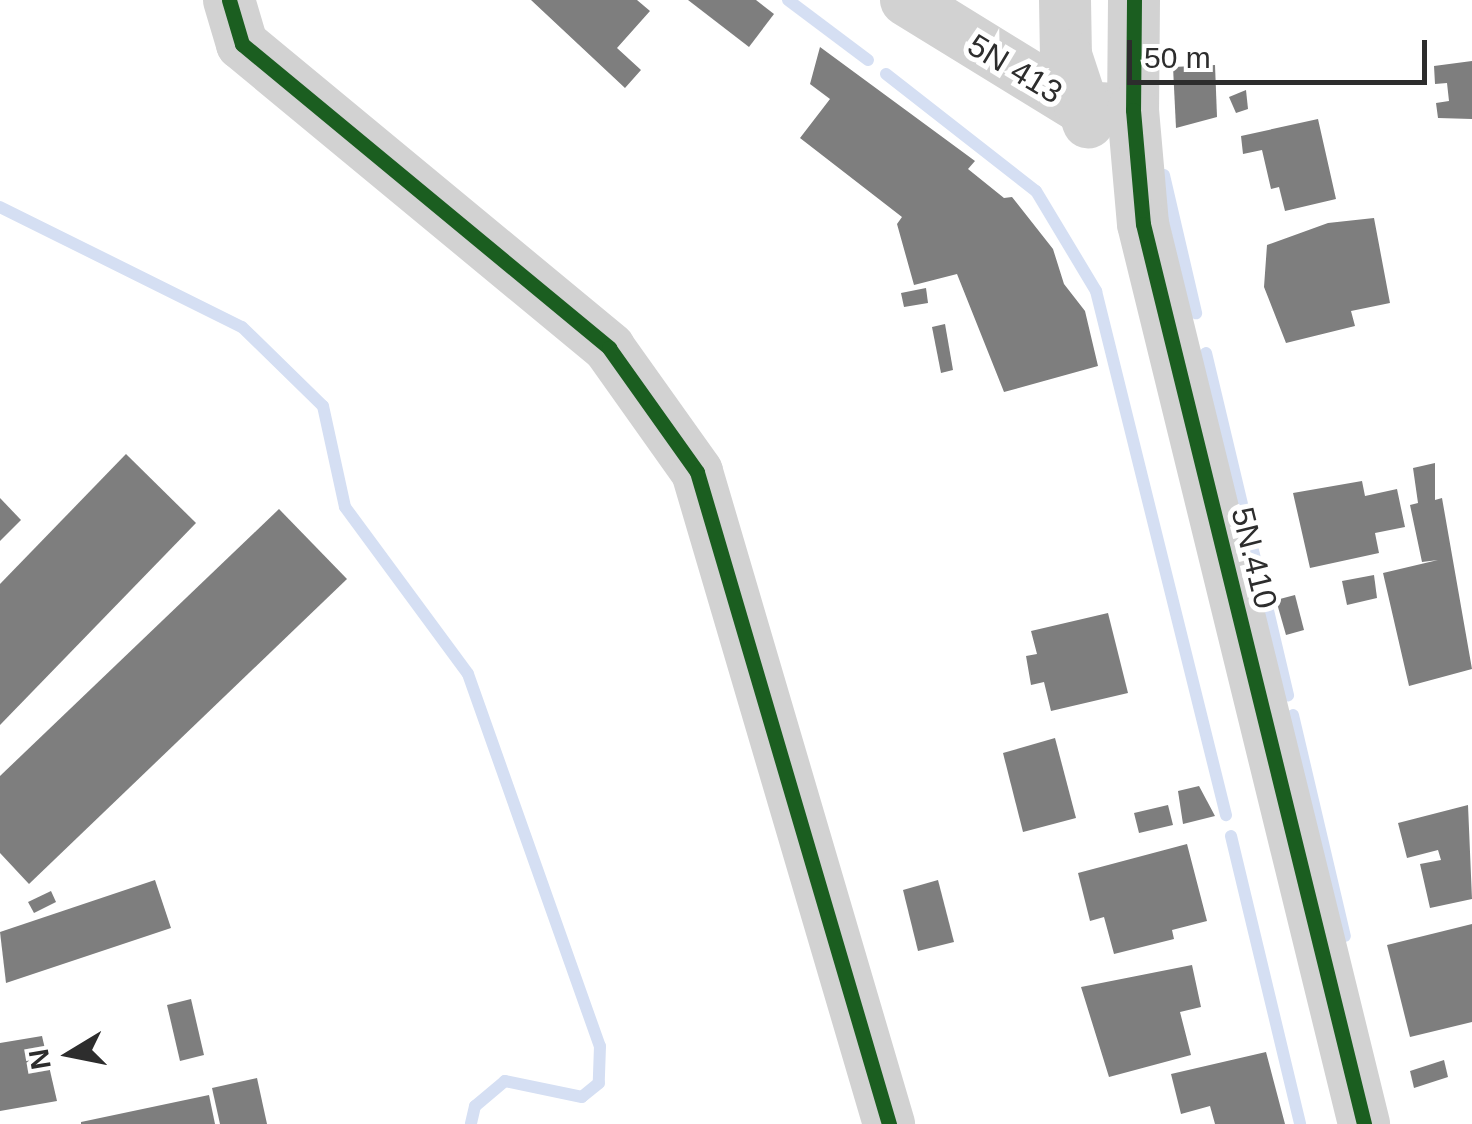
<!DOCTYPE html>
<style>
body{margin:0}
#map{position:relative;width:1472px;height:1124px;overflow:hidden;background:#fff;font-family:Helvetica,sans-serif}
div>[style]{position:absolute}
[style*='--x']{left:calc(var(--x)*1px);top:calc(var(--y)*1px);width:calc(var(--w)*1px);rotate:calc(var(--a)*1deg)}
.stream>*{height:12px;margin:-6px;padding:0 6px;transform-origin:6px;border-radius:6px;background:#d5dff3}
.building>*{inset:0;background:#7e7e7e}
.minor>*{height:52px;margin:-26px;padding:0 26px;transform-origin:26px;border-radius:26px;background:#d2d2d2}
.cycleway>*{height:15px;margin:-7.5px;padding:0 7.5px;transform-origin:7.5px;border-radius:7.5px;background:#1b5e20}
span{translate:-50% -50%;white-space:nowrap;text-align:center;line-height:1.15;-webkit-text-stroke:10px #fff;paint-order:stroke}
.street-label{font-size:32px;color:#2d2d2d}
.north{position:absolute;left:20px;top:1004px;width:100px;height:100px;-webkit-text-stroke:8px #fff;paint-order:stroke;rotate:260deg;font-size:28px;font-weight:700;line-height:40px;text-align:center;color:#2d2d2d}
.north::after{content:'';display:block;margin:auto;width:35px;height:45px;background:#2d2d2d;clip-path:polygon(50% 0,100% 100%,50% 72%,0 100%)}
.scale{position:absolute;left:1127px;top:40px;width:300px;height:45px;box-sizing:border-box;border:5px solid #2d2d2d;border-top:0;padding-left:12px;font-size:30px;line-height:35px;white-space:nowrap;color:#2d2d2d;-webkit-text-stroke:8px #fff;paint-order:stroke}
</style>
<div id="map">
<div class="stream">
<div style="--x:788;--y:0;--w:100;--a:36.9"></div>
<div style="--x:886;--y:74;--w:190;--a:38"></div>
<div style="--x:1036;--y:191;--w:117;--a:59"></div>
<div style="--x:1096;--y:291;--w:540;--a:76.07"></div>
<div style="--x:1164;--y:175;--w:142;--a:76.9"></div>
<div style="--x:0;--y:207;--w:270;--a:26.4"></div>
<div style="--x:242;--y:327;--w:113;--a:44.3"></div>
<div style="--x:323;--y:406;--w:103;--a:77.7"></div>
<div style="--x:345;--y:507;--w:207;--a:53.6"></div>
<div style="--x:468;--y:674;--w:395;--a:70.5"></div>
<div style="--x:600;--y:1046;--w:37;--a:92"></div>
<div style="--x:599;--y:1083;--w:22;--a:141"></div>
<div style="--x:582;--y:1097;--w:79;--a:-168.3"></div>
<div style="--x:505;--y:1081;--w:39;--a:140"></div>
<div style="--x:475;--y:1106;--w:18;--a:103"></div>
<div style="--x:1206;--y:353;--w:232;--a:76.6"></div>
<div style="--x:1266;--y:602;--w:96;--a:76.7"></div>
<div style="--x:1293;--y:715;--w:227;--a:76.8"></div>
<div style="--x:1231;--y:836;--w:296;--a:76.5"></div>
</div>
<div class="building">
<div style="clip-path:polygon(531px 0,637px 0,650px 11px,617px 48px,641px 70px,625px 88px)"></div>
<div style="clip-path:polygon(688px 0,756px 0,774px 14px,749px 47px)"></div>
<div style="clip-path:polygon(820px 47px,975px 161px,968px 169px,1004px 198px,1012px 197px,1053px 249px,1064px 284px,1085px 311px,1098px 366px,1004px 392px,957px 274px,914px 285px,897px 224px,902px 217px,800px 138px,830px 99px,810px 84px)"></div>
<div style="clip-path:polygon(1472px 61px,1472px 119px,1438px 118px,1436px 103px,1449px 101px,1447px 83px,1435px 84px,1434px 66px)"></div>
<div style="clip-path:polygon(1215px 65px,1217px 117px,1176px 128px,1173px 67px)"></div>
<div style="clip-path:polygon(1246px 90px,1248px 109px,1236px 113px,1229px 97px)"></div>
<div style="clip-path:polygon(1318px 119px,1336px 199px,1285px 211px,1279px 187px,1271px 189px,1262px 150px,1243px 154px,1241px 136px)"></div>
<div style="clip-path:polygon(1374px 218px,1390px 303px,1351px 311px,1355px 326px,1286px 343px,1264px 287px,1267px 245px,1328px 223px)"></div>
<div style="clip-path:polygon(926px 288px,928px 303px,904px 307px,901px 293px)"></div>
<div style="clip-path:polygon(945px 324px,953px 370px,941px 373px,932px 327px)"></div>
<div style="clip-path:polygon(126px 454px,196px 523px,0 725px,0 584px)"></div>
<div style="clip-path:polygon(1435px 463px,1435px 500px,1442px 498px,1472px 669px,1409px 686px,1383px 573px,1438px 560px,1422px 562px,1410px 505px,1418px 503px,1413px 468px)"></div>
<div style="clip-path:polygon(1362px 481px,1365px 496px,1397px 489px,1405px 527px,1375px 533px,1379px 553px,1310px 568px,1293px 493px)"></div>
<div style="clip-path:polygon(0 498px,21px 520px,0 541px)"></div>
<div style="clip-path:polygon(279px 509px,347px 579px,29px 884px,0 853px,0 776px)"></div>
<div style="clip-path:polygon(1374px 575px,1377px 598px,1347px 605px,1342px 581px)"></div>
<div style="clip-path:polygon(1295px 595px,1304px 630px,1286px 635px,1276px 600px)"></div>
<div style="clip-path:polygon(1108px 613px,1128px 693px,1051px 711px,1044px 682px,1031px 685px,1026px 656px,1037px 654px,1031px 631px)"></div>
<div style="clip-path:polygon(1055px 738px,1076px 818px,1023px 832px,1003px 753px)"></div>
<div style="clip-path:polygon(1199px 786px,1215px 816px,1183px 824px,1178px 791px)"></div>
<div style="clip-path:polygon(1168px 805px,1173px 825px,1139px 833px,1134px 813px)"></div>
<div style="clip-path:polygon(1468px 805px,1472px 899px,1430px 908px,1420px 864px,1441px 860px,1438px 850px,1407px 858px,1398px 823px)"></div>
<div style="clip-path:polygon(1187px 844px,1207px 921px,1172px 930px,1174px 939px,1114px 954px,1104px 917px,1090px 921px,1078px 873px)"></div>
<div style="clip-path:polygon(155px 880px,171px 928px,6px 983px,0 932px)"></div>
<div style="clip-path:polygon(938px 880px,954px 942px,918px 951px,903px 890px)"></div>
<div style="clip-path:polygon(51px 891px,56px 902px,34px 913px,28px 902px)"></div>
<div style="clip-path:polygon(1472px 924px,1472px 1022px,1410px 1037px,1387px 945px)"></div>
<div style="clip-path:polygon(1192px 965px,1201px 1007px,1180px 1012px,1191px 1055px,1109px 1077px,1081px 987px)"></div>
<div style="clip-path:polygon(191px 999px,204px 1055px,180px 1061px,167px 1005px)"></div>
<div style="clip-path:polygon(42px 1036px,57px 1101px,0 1111px,0 1043px)"></div>
<div style="clip-path:polygon(1266px 1052px,1285px 1124px,1215px 1124px,1210px 1106px,1181px 1114px,1171px 1074px)"></div>
<div style="clip-path:polygon(1444px 1060px,1448px 1077px,1414px 1088px,1410px 1071px)"></div>
<div style="clip-path:polygon(257px 1078px,267px 1124px,220px 1124px,212px 1088px)"></div>
<div style="clip-path:polygon(209px 1095px,215px 1124px,81px 1124px,81px 1122px)"></div>
</div>
<div class="minor">
<div style="--x:229;--y:0;--w:46;--a:73.5"></div>
<div style="--x:242;--y:44;--w:477;--a:39.6"></div>
<div style="--x:609;--y:348;--w:152;--a:54.6"></div>
<div style="--x:697;--y:472;--w:680;--a:73.59"></div>
<div style="--x:906;--y:0;--w:204;--a:31.6"></div>
<div style="--x:1080;--y:107;--w:53;--a:3.2"></div>
<div style="--x:1065;--y:0;--w:55;--a:89"></div>
<div style="--x:1066;--y:55;--w:71;--a:71.8"></div>
<div style="--x:1134;--y:0;--w:110;--a:90.5"></div>
<div style="--x:1133;--y:110;--w:114;--a:85"></div>
<div style="--x:1143;--y:224;--w:927;--a:76.2"></div>
</div>
<div class="cycleway">
<div style="--x:229;--y:0;--w:46;--a:73.5"></div>
<div style="--x:242;--y:44;--w:477;--a:39.6"></div>
<div style="--x:609;--y:348;--w:152;--a:54.6"></div>
<div style="--x:697;--y:472;--w:680;--a:73.59"></div>
<div style="--x:1134;--y:0;--w:110;--a:90.5"></div>
<div style="--x:1133;--y:110;--w:114;--a:85"></div>
<div style="--x:1143;--y:224;--w:927;--a:76.2"></div>
</div>
<div class="street-label">
<span style="left:1015px;top:69px;rotate:31deg">5N 413</span>
<span style="left:1254px;top:558px;rotate:76deg">5N.410</span>
</div>
<div class="north">N</div>
<div class="scale">50 m</div>
</div>
